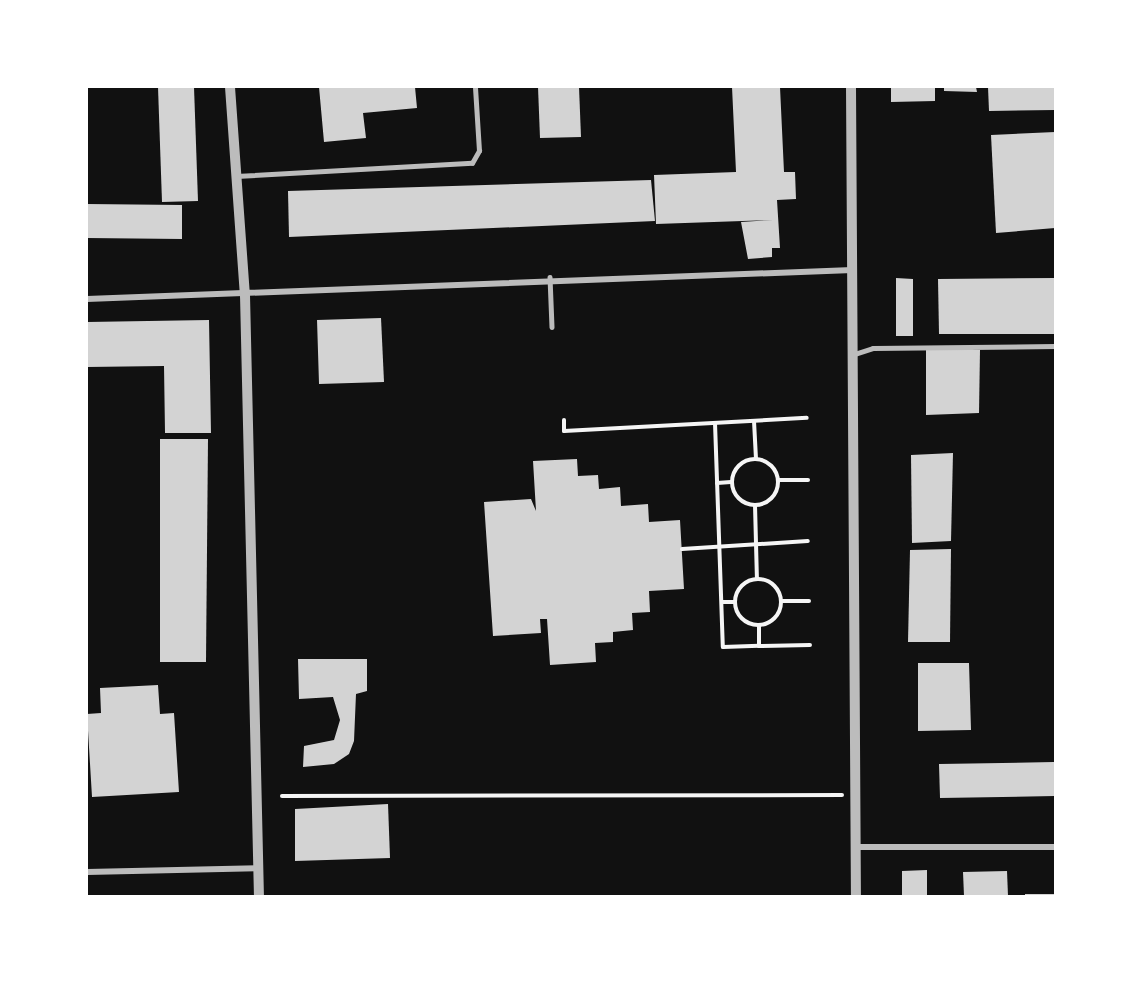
<!DOCTYPE html>
<style>
body{margin:0}
#map{position:relative;width:1142px;height:983px;overflow:hidden;background:#111;font-family:"PT Serif",serif}
div>[style]{position:absolute}
[style*='--x']{left:calc(var(--x)*1px);top:calc(var(--y)*1px);width:calc(var(--w)*1px);rotate:calc(var(--a)*1deg)}
.building>*{inset:0;background:#d3d3d3}
.path>*{height:4px;margin:-2px;padding:0 2px;transform-origin:2px;border-radius:2px;background:#f5f5f5}
.path>.ring{margin:-2px;padding:0;box-sizing:content-box;background:none;border:4px solid #f5f5f5;border-radius:50%}
.service>*{height:4.5px;margin:-2.25px;padding:0 2.25px;transform-origin:2.25px;border-radius:2.25px;background:#bcbcbc}
.minor>*{height:6px;margin:-3px;padding:0 3px;transform-origin:3px;border-radius:3px;background:#bcbcbc}
.tertiary>*{height:10px;margin:-5px;padding:0 5px;transform-origin:5px;border-radius:5px;background:#bcbcbc}
span{translate:-50% -50%;white-space:nowrap;text-align:center;line-height:1.15;-webkit-text-stroke:6px #fff;paint-order:stroke}
.frame{position:absolute;inset:0;border:88px solid #fff;pointer-events:none}
</style>
<div id="map">
<div class="building">
<div style="clip-path:polygon(158px 87px,194px 87px,198px 201px,162px 202px)"></div>
<div style="clip-path:polygon(319px 87px,415px 87px,417px 108px,363px 113px,366px 138px,324px 142px)"></div>
<div style="clip-path:polygon(538px 87px,579px 87px,581px 137px,540px 138px)"></div>
<div style="clip-path:polygon(732px 87px,780px 87px,784px 172px,795px 172px,796px 199px,777px 200px,780px 248px,772px 248px,772px 257px,748px 259px,741px 222px,774px 220px,656px 224px,654px 175px,736px 172px)"></div>
<div style="clip-path:polygon(891px 87px,935px 87px,935px 101px,891px 102px)"></div>
<div style="clip-path:polygon(944px 87px,976px 87px,977px 92px,944px 91px)"></div>
<div style="clip-path:polygon(988px 87px,1055px 87px,1055px 110px,989px 111px)"></div>
<div style="clip-path:polygon(1055px 132px,1055px 228px,996px 233px,991px 135px)"></div>
<div style="clip-path:polygon(651px 180px,655px 221px,289px 237px,288px 191px)"></div>
<div style="clip-path:polygon(87px 204px,182px 205px,182px 239px,87px 238px)"></div>
<div style="clip-path:polygon(896px 278px,913px 279px,913px 336px,896px 336px)"></div>
<div style="clip-path:polygon(1055px 278px,1055px 334px,939px 334px,938px 279px)"></div>
<div style="clip-path:polygon(381px 318px,384px 382px,319px 384px,317px 320px)"></div>
<div style="clip-path:polygon(209px 320px,211px 433px,165px 433px,164px 366px,87px 367px,87px 322px)"></div>
<div style="clip-path:polygon(926px 350px,980px 350px,979px 413px,926px 415px)"></div>
<div style="clip-path:polygon(160px 439px,208px 439px,206px 662px,160px 662px)"></div>
<div style="clip-path:polygon(953px 453px,951px 541px,912px 543px,911px 455px)"></div>
<div style="clip-path:polygon(577px 459px,578px 476px,598px 475px,599px 489px,620px 487px,621px 506px,648px 504px,649px 522px,680px 520px,684px 589px,649px 591px,650px 612px,632px 613px,633px 630px,613px 632px,613px 642px,595px 643px,596px 662px,550px 665px,547px 619px,540px 619px,541px 633px,493px 636px,484px 502px,531px 499px,536px 511px,533px 461px)"></div>
<div style="clip-path:polygon(951px 549px,950px 642px,908px 642px,910px 550px)"></div>
<div style="clip-path:polygon(298px 659px,367px 659px,367px 691px,356px 694px,354px 741px,349px 754px,334px 764px,303px 767px,304px 746px,334px 740px,340px 720px,333px 697px,299px 699px)"></div>
<div style="clip-path:polygon(918px 663px,969px 663px,971px 730px,918px 731px)"></div>
<div style="clip-path:polygon(158px 685px,160px 714px,174px 713px,179px 792px,92px 797px,87px 714px,101px 713px,100px 688px)"></div>
<div style="clip-path:polygon(1054px 762px,1055px 796px,940px 798px,939px 764px)"></div>
<div style="clip-path:polygon(388px 804px,390px 858px,295px 861px,295px 809px)"></div>
<div style="clip-path:polygon(927px 870px,927px 896px,902px 896px,902px 871px)"></div>
<div style="clip-path:polygon(1007px 871px,1008px 896px,964px 896px,963px 872px)"></div>
<div style="clip-path:polygon(1025px 894px,1055px 894px,1055px 896px,1025px 896px)"></div>
</div>
<div class="path">
<div style="--x:564;--y:420;--w:11;--a:90"></div>
<div style="--x:564;--y:431;--w:243;--a:-3.1"></div>
<div style="--x:754;--y:421;--w:37;--a:87"></div>
<div style="--x:715;--y:423;--w:224;--a:88"></div>
<div style="--x:723;--y:647;--w:36;--a:-2"></div>
<div class="ring" style="left:732px;top:459px;width:42px;height:42px"></div>
<div style="--x:778;--y:480;--w:30;--a:0"></div>
<div style="--x:717;--y:483;--w:14;--a:-4"></div>
<div style="--x:755;--y:505;--w:74;--a:88.5"></div>
<div style="--x:682;--y:549;--w:126;--a:-3.6"></div>
<div class="ring" style="left:735px;top:579px;width:42px;height:42px"></div>
<div style="--x:781;--y:601;--w:28;--a:0"></div>
<div style="--x:722;--y:602;--w:13;--a:0"></div>
<div style="--x:759;--y:625;--w:21;--a:90"></div>
<div style="--x:759;--y:646;--w:51;--a:-1.1"></div>
<div style="--x:282;--y:796;--w:560;--a:-0.1"></div>
</div>
<div class="service">
<div style="--x:236;--y:176;--w:236;--a:-3.2"></div>
<div style="--x:472;--y:163;--w:14;--a:-60"></div>
<div style="--x:479;--y:151;--w:64;--a:-93.6"></div>
<div style="--x:550;--y:277;--w:50;--a:87.7"></div>
<div style="--x:855;--y:354;--w:19;--a:-18"></div>
<div style="--x:873;--y:348;--w:182;--a:-0.6"></div>
</div>
<div class="minor">
<div style="--x:87;--y:299;--w:766;--a:-2.17"></div>
<div style="--x:854;--y:847;--w:201;--a:0"></div>
<div style="--x:87;--y:872;--w:171;--a:-1.3"></div>
</div>
<div class="tertiary">
<div style="--x:230;--y:87;--w:209;--a:85.9"></div>
<div style="--x:245;--y:295;--w:601;--a:88.67"></div>
<div style="--x:851;--y:87;--w:809;--a:89.65"></div>
</div>
<div class="frame"></div>
</div>
